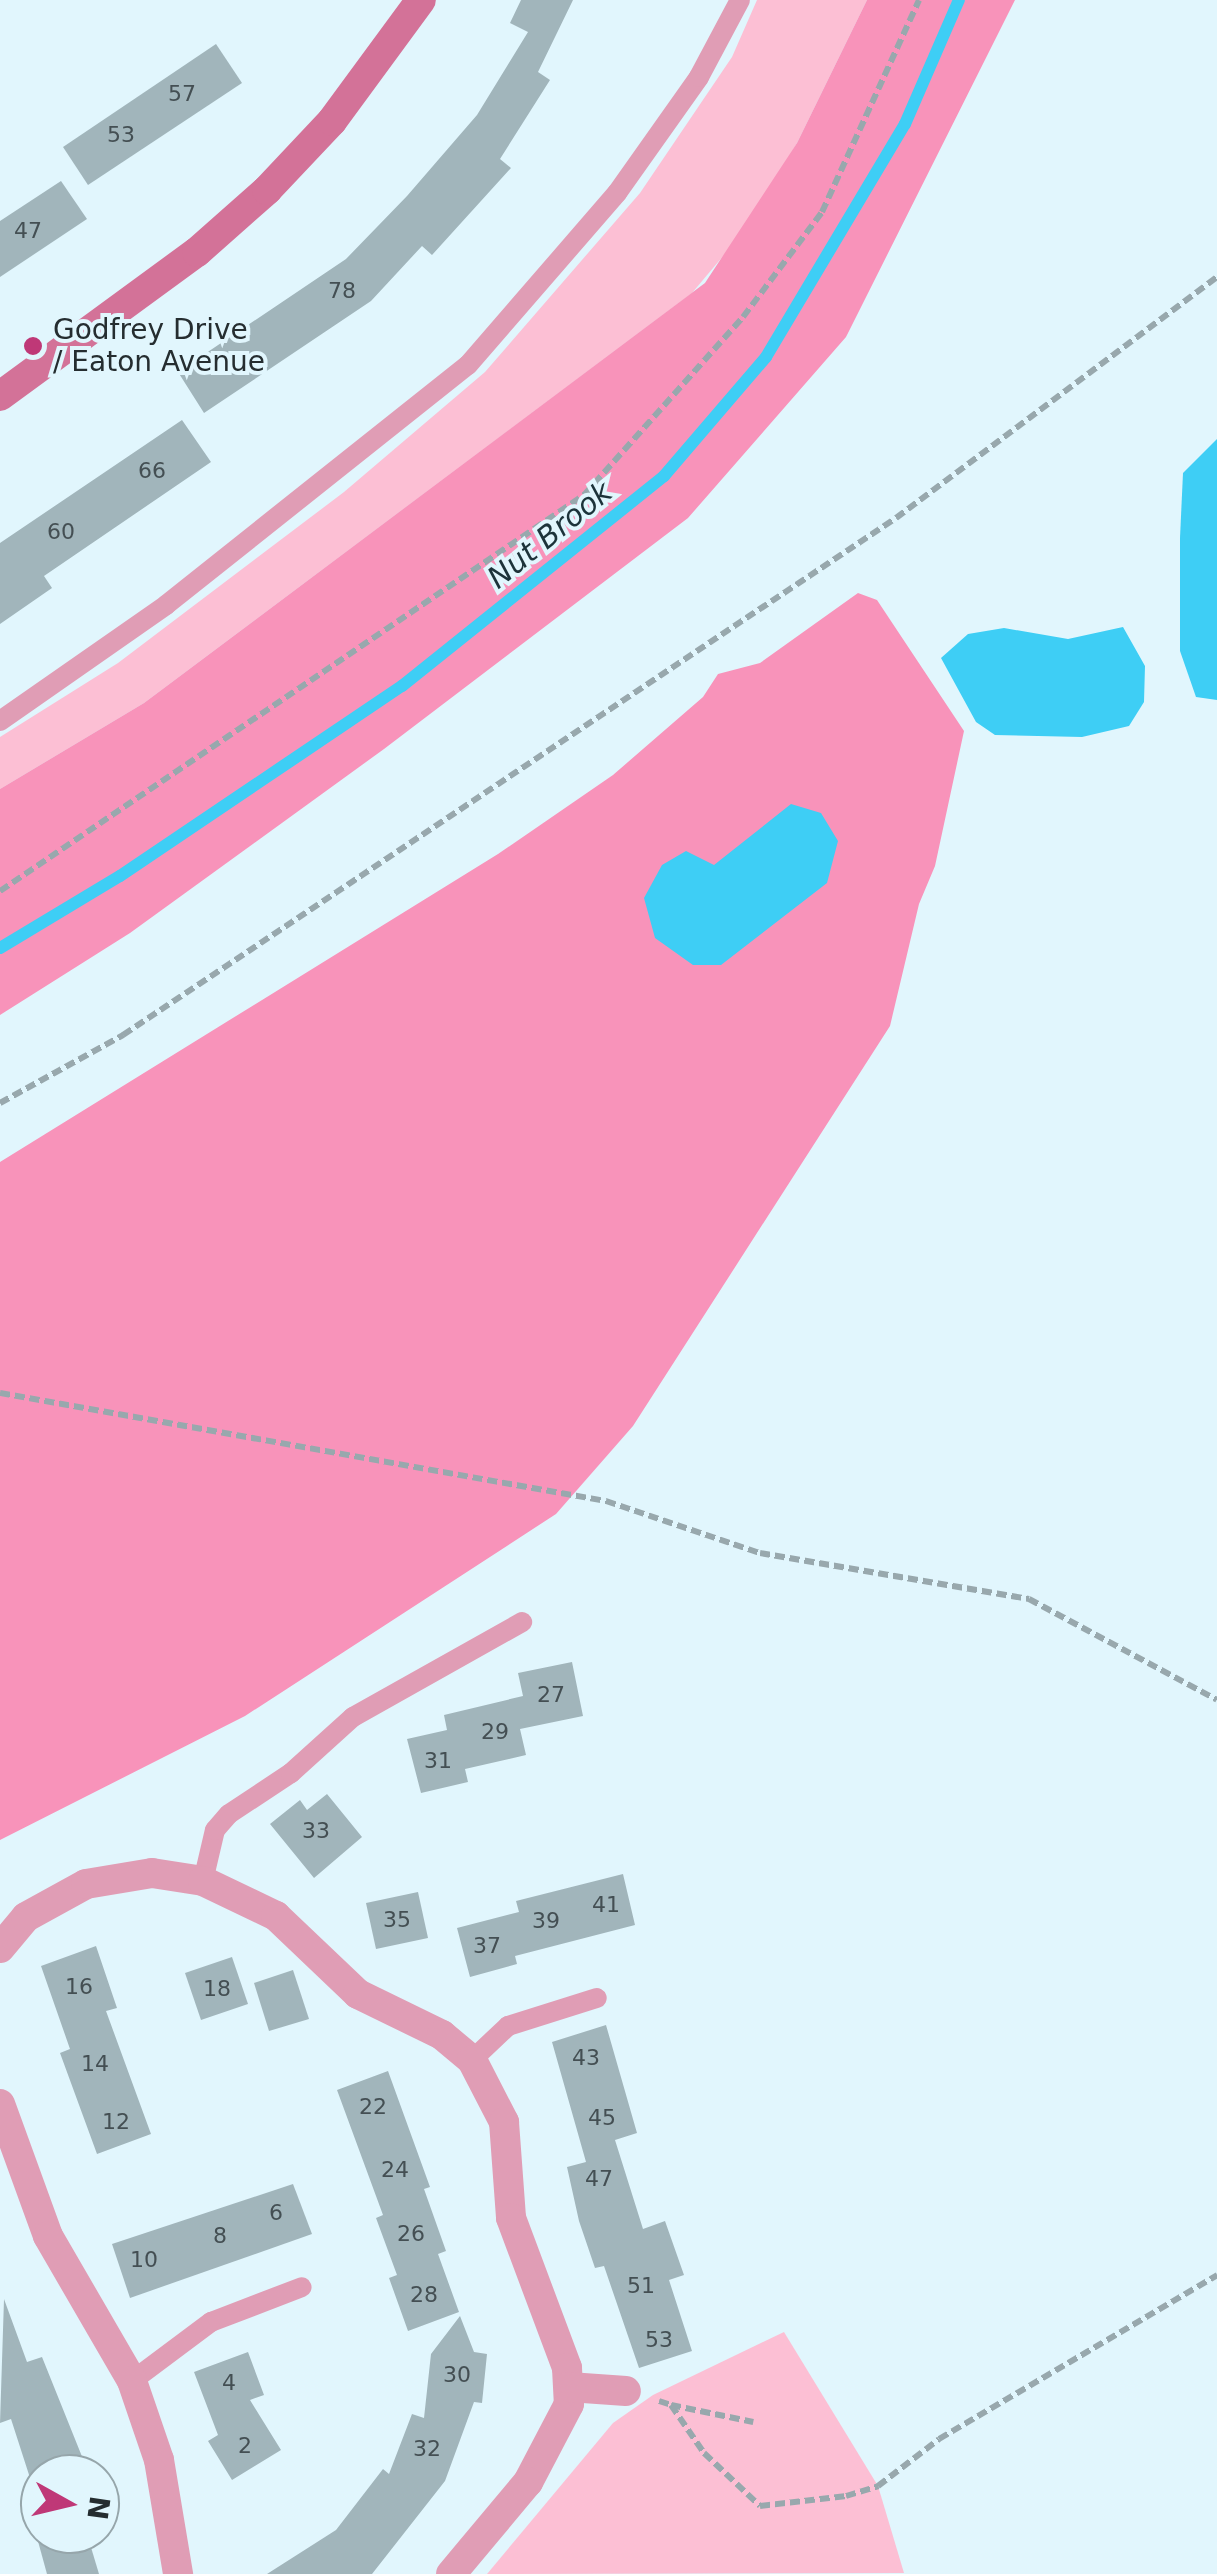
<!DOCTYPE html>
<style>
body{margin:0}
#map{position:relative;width:1217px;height:2574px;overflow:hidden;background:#e1f6fd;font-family:"DejaVu Sans",sans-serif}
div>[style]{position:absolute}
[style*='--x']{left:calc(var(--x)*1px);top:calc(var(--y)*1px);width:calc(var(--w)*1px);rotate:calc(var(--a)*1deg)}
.green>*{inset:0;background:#fcbfd4}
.forest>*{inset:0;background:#f893ba}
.water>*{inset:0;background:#3ecef5}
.stream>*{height:12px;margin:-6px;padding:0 6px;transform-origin:6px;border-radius:6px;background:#3ecef5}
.building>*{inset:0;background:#a1b5bb}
.path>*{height:6px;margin-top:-3px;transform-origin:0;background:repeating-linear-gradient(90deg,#98a8ad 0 10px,transparent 0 15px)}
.lane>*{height:20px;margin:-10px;padding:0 10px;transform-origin:10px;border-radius:10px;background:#e09db5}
.street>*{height:30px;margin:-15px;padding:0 15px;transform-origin:15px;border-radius:15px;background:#e09db5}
.secondary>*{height:30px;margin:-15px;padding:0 15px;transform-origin:15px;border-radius:15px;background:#d37298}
.dots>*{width:28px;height:28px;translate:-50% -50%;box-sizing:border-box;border:5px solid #e1f6fd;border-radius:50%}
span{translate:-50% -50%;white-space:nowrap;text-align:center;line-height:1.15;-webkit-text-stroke:8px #e1f6fd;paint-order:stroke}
.number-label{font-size:22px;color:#444f53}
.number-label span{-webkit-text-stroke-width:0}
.poi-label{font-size:28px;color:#252d30}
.left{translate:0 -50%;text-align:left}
.water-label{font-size:30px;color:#1c333a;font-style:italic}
.north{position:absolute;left:20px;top:2454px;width:100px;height:100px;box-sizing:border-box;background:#e1f6fd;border:2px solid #96a6ab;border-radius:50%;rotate:98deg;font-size:28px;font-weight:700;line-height:40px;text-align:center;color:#252d30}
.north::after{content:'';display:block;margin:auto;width:35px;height:45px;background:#bf3877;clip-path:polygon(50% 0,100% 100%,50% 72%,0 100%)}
</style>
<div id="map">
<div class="green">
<div style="clip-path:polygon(757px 0,867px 0,797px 143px,745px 230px,692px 293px,144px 703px,0 789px,0 737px,118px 663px,344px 492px,485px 372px,640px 193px,732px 57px)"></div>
<div style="clip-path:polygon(784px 2332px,878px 2486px,904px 2573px,487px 2574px,613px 2423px,653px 2395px)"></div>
</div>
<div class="forest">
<div style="clip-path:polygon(867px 0,1015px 0,846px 337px,688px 518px,384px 749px,130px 933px,0 1015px,0 789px,144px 703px,705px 283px,797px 143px)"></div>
<div style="clip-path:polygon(858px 593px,877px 600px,964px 731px,935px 866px,919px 904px,890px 1026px,633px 1426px,556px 1514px,245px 1716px,0 1840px,0 1162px,498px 854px,613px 775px,703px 697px,718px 674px,760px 663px)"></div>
</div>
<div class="water">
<div style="clip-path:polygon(1217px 439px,1217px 700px,1196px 697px,1180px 651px,1180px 538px,1183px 473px)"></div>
<div style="clip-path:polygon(1123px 627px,1145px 666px,1144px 702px,1129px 726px,1082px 737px,995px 735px,976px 722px,941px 658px,968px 634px,1004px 628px,1068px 639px)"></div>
<div style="clip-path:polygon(791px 804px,821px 813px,838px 841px,827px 883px,721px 965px,693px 965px,655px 938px,644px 898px,662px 865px,686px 851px,714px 865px)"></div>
</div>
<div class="stream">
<div style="--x:0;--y:948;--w:140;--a:-31"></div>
<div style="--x:120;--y:876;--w:340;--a:-34"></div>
<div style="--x:402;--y:686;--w:336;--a:-38.7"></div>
<div style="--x:664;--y:476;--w:157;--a:-49.4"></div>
<div style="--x:766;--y:357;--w:271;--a:-59.2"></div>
<div style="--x:905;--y:124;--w:135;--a:-66.5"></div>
</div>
<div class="building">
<div style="clip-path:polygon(521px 0,573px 0,538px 72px,550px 80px,500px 159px,511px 168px,432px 255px,422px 246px,371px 301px,204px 413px,178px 372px,346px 259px,407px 196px,477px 115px,528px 32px,510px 23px)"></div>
<div style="clip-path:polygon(216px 44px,242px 83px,88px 185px,63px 147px)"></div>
<div style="clip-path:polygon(61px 181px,87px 219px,0 277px,0 221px)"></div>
<div style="clip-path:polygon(182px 420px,211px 462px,44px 576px,52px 588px,0 624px,0 543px)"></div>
<div style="clip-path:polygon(572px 1662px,583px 1716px,520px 1729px,526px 1755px,465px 1769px,468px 1782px,421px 1793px,407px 1739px,447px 1730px,444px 1715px,523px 1696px,518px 1673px)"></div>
<div style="clip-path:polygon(327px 1794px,362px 1837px,314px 1878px,270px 1824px,300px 1800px,307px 1810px)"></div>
<div style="clip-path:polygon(623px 1874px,635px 1925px,515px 1956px,517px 1964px,470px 1977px,457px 1928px,519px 1912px,516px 1901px)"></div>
<div style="clip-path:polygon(418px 1892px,428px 1938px,376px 1949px,366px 1903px)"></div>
<div style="clip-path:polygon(96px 1946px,117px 2008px,106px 2011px,151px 2134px,97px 2154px,60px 2053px,70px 2049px,41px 1966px)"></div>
<div style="clip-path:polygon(232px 1957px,248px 2004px,201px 2020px,185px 1973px)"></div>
<div style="clip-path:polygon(293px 1970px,309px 2019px,269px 2031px,254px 1983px)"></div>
<div style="clip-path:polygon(606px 2025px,637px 2133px,615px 2140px,643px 2229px,665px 2221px,684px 2275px,669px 2280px,692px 2351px,639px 2368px,604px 2266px,595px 2268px,579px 2221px,567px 2167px,586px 2162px,552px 2042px)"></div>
<div style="clip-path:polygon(388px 2071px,430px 2187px,424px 2189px,446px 2251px,438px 2254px,459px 2312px,408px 2331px,389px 2278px,397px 2275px,376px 2218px,383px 2215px,337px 2090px)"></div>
<div style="clip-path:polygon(293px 2184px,312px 2234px,130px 2298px,112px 2244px)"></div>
<div style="clip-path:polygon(4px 2299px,27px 2362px,42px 2357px,85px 2464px,31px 2481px,11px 2419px,0 2423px)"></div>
<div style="clip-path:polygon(460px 2316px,474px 2352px,487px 2354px,482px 2403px,474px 2402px,445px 2481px,372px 2574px,267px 2574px,336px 2530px,383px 2469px,389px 2474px,412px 2414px,424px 2418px,431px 2354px)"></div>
<div style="clip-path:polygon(248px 2352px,264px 2395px,250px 2400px,281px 2450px,232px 2480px,208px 2441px,218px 2435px,194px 2372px)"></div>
<div style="clip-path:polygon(36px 2534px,87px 2534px,99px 2574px,47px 2574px)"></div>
</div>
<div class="path">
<div style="--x:0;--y:891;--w:706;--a:-34.14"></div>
<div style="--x:584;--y:495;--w:239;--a:-48.2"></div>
<div style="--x:743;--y:317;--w:131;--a:-53"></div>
<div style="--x:822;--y:212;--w:233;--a:-65.4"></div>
<div style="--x:0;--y:1103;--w:141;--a:-28.9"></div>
<div style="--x:123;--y:1035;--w:930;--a:-33.78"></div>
<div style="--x:896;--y:518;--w:401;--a:-36.9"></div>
<div style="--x:0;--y:1393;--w:616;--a:10.11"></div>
<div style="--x:606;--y:1501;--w:163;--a:18.7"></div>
<div style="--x:760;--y:1553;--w:273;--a:9.7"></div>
<div style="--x:1029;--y:1599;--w:213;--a:28.2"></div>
<div style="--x:659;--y:2401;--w:13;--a:18"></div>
<div style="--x:671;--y:2405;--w:58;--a:55.5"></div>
<div style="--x:704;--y:2453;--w:77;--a:43.4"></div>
<div style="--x:760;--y:2506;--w:87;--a:-6.6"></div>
<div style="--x:846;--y:2496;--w:34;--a:-17"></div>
<div style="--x:878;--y:2486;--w:77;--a:-37.6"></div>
<div style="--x:939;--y:2439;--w:323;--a:-30.5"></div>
<div style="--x:671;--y:2405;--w:84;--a:11.7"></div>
</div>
<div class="lane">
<div style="--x:0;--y:721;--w:203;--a:-34.9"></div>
<div style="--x:166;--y:605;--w:386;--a:-38.5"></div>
<div style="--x:468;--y:365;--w:228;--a:-49.1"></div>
<div style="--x:617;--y:193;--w:142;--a:-54.7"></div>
<div style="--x:699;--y:77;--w:87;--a:-62"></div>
<div style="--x:203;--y:1881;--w:52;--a:-76.8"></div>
<div style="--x:215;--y:1830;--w:21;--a:-49"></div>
<div style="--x:229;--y:1814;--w:74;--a:-33.5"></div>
<div style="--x:291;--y:1773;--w:84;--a:-42.1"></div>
<div style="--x:353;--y:1717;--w:194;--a:-29.3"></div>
<div style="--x:472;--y:2060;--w:50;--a:-43.4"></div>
<div style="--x:508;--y:2026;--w:93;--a:-17.5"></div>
<div style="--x:132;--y:2381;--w:99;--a:-36.8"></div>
<div style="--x:211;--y:2322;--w:97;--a:-21"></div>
</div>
<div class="street">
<div style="--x:0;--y:1948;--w:40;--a:-50"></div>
<div style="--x:26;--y:1917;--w:68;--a:-28.8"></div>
<div style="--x:86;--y:1884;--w:67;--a:-9.5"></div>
<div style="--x:152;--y:1873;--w:52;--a:8.9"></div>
<div style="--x:203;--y:1881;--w:81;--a:25.6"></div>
<div style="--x:276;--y:1916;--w:113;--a:43.6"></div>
<div style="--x:358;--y:1994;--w:93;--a:26"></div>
<div style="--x:442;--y:2035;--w:39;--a:40"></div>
<div style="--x:472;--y:2060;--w:70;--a:62.7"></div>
<div style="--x:504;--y:2122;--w:96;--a:85.8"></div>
<div style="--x:511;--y:2218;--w:160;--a:69.5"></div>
<div style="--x:567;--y:2368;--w:36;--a:87"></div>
<div style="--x:569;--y:2404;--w:88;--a:117.7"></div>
<div style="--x:528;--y:2482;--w:120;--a:129.9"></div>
<div style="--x:0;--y:2104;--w:140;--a:70"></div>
<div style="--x:48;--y:2236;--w:168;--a:59.9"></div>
<div style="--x:132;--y:2381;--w:83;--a:71.1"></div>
<div style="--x:159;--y:2460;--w:116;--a:80.5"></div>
<div style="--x:569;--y:2387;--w:57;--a:4"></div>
</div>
<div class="secondary">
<div style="--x:0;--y:396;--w:244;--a:-36.2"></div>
<div style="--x:197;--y:252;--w:94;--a:-41.5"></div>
<div style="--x:267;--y:190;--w:95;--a:-46.7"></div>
<div style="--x:332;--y:121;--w:150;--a:-53.7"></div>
</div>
<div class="dots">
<div style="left:33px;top:346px;background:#bf3877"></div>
</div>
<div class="number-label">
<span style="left:182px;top:94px">57</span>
<span style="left:121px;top:135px">53</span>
<span style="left:28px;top:231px">47</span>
<span style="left:342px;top:291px">78</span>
<span style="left:152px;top:471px">66</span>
<span style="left:61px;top:532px">60</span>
<span style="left:551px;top:1695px">27</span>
<span style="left:495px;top:1732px">29</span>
<span style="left:438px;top:1761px">31</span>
<span style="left:316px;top:1831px">33</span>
<span style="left:606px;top:1905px">41</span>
<span style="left:397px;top:1920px">35</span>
<span style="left:546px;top:1921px">39</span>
<span style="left:487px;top:1946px">37</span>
<span style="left:79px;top:1987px">16</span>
<span style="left:217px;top:1989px">18</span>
<span style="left:586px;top:2058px">43</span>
<span style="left:95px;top:2064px">14</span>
<span style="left:373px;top:2107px">22</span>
<span style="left:602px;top:2118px">45</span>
<span style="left:116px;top:2122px">12</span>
<span style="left:395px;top:2170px">24</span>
<span style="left:599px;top:2179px">47</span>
<span style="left:276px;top:2213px">6</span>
<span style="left:411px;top:2234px">26</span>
<span style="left:220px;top:2236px">8</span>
<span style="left:144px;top:2260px">10</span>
<span style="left:641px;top:2286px">51</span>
<span style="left:424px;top:2295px">28</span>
<span style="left:659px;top:2340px">53</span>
<span style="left:457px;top:2375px">30</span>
<span style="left:229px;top:2383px">4</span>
<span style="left:245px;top:2446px">2</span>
<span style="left:427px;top:2449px">32</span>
</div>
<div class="poi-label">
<span class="left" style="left:53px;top:346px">Godfrey Drive<br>/ Eaton Avenue</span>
</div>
<div class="water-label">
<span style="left:550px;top:535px;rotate:-39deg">Nut Brook</span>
</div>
<div class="north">N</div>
</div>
